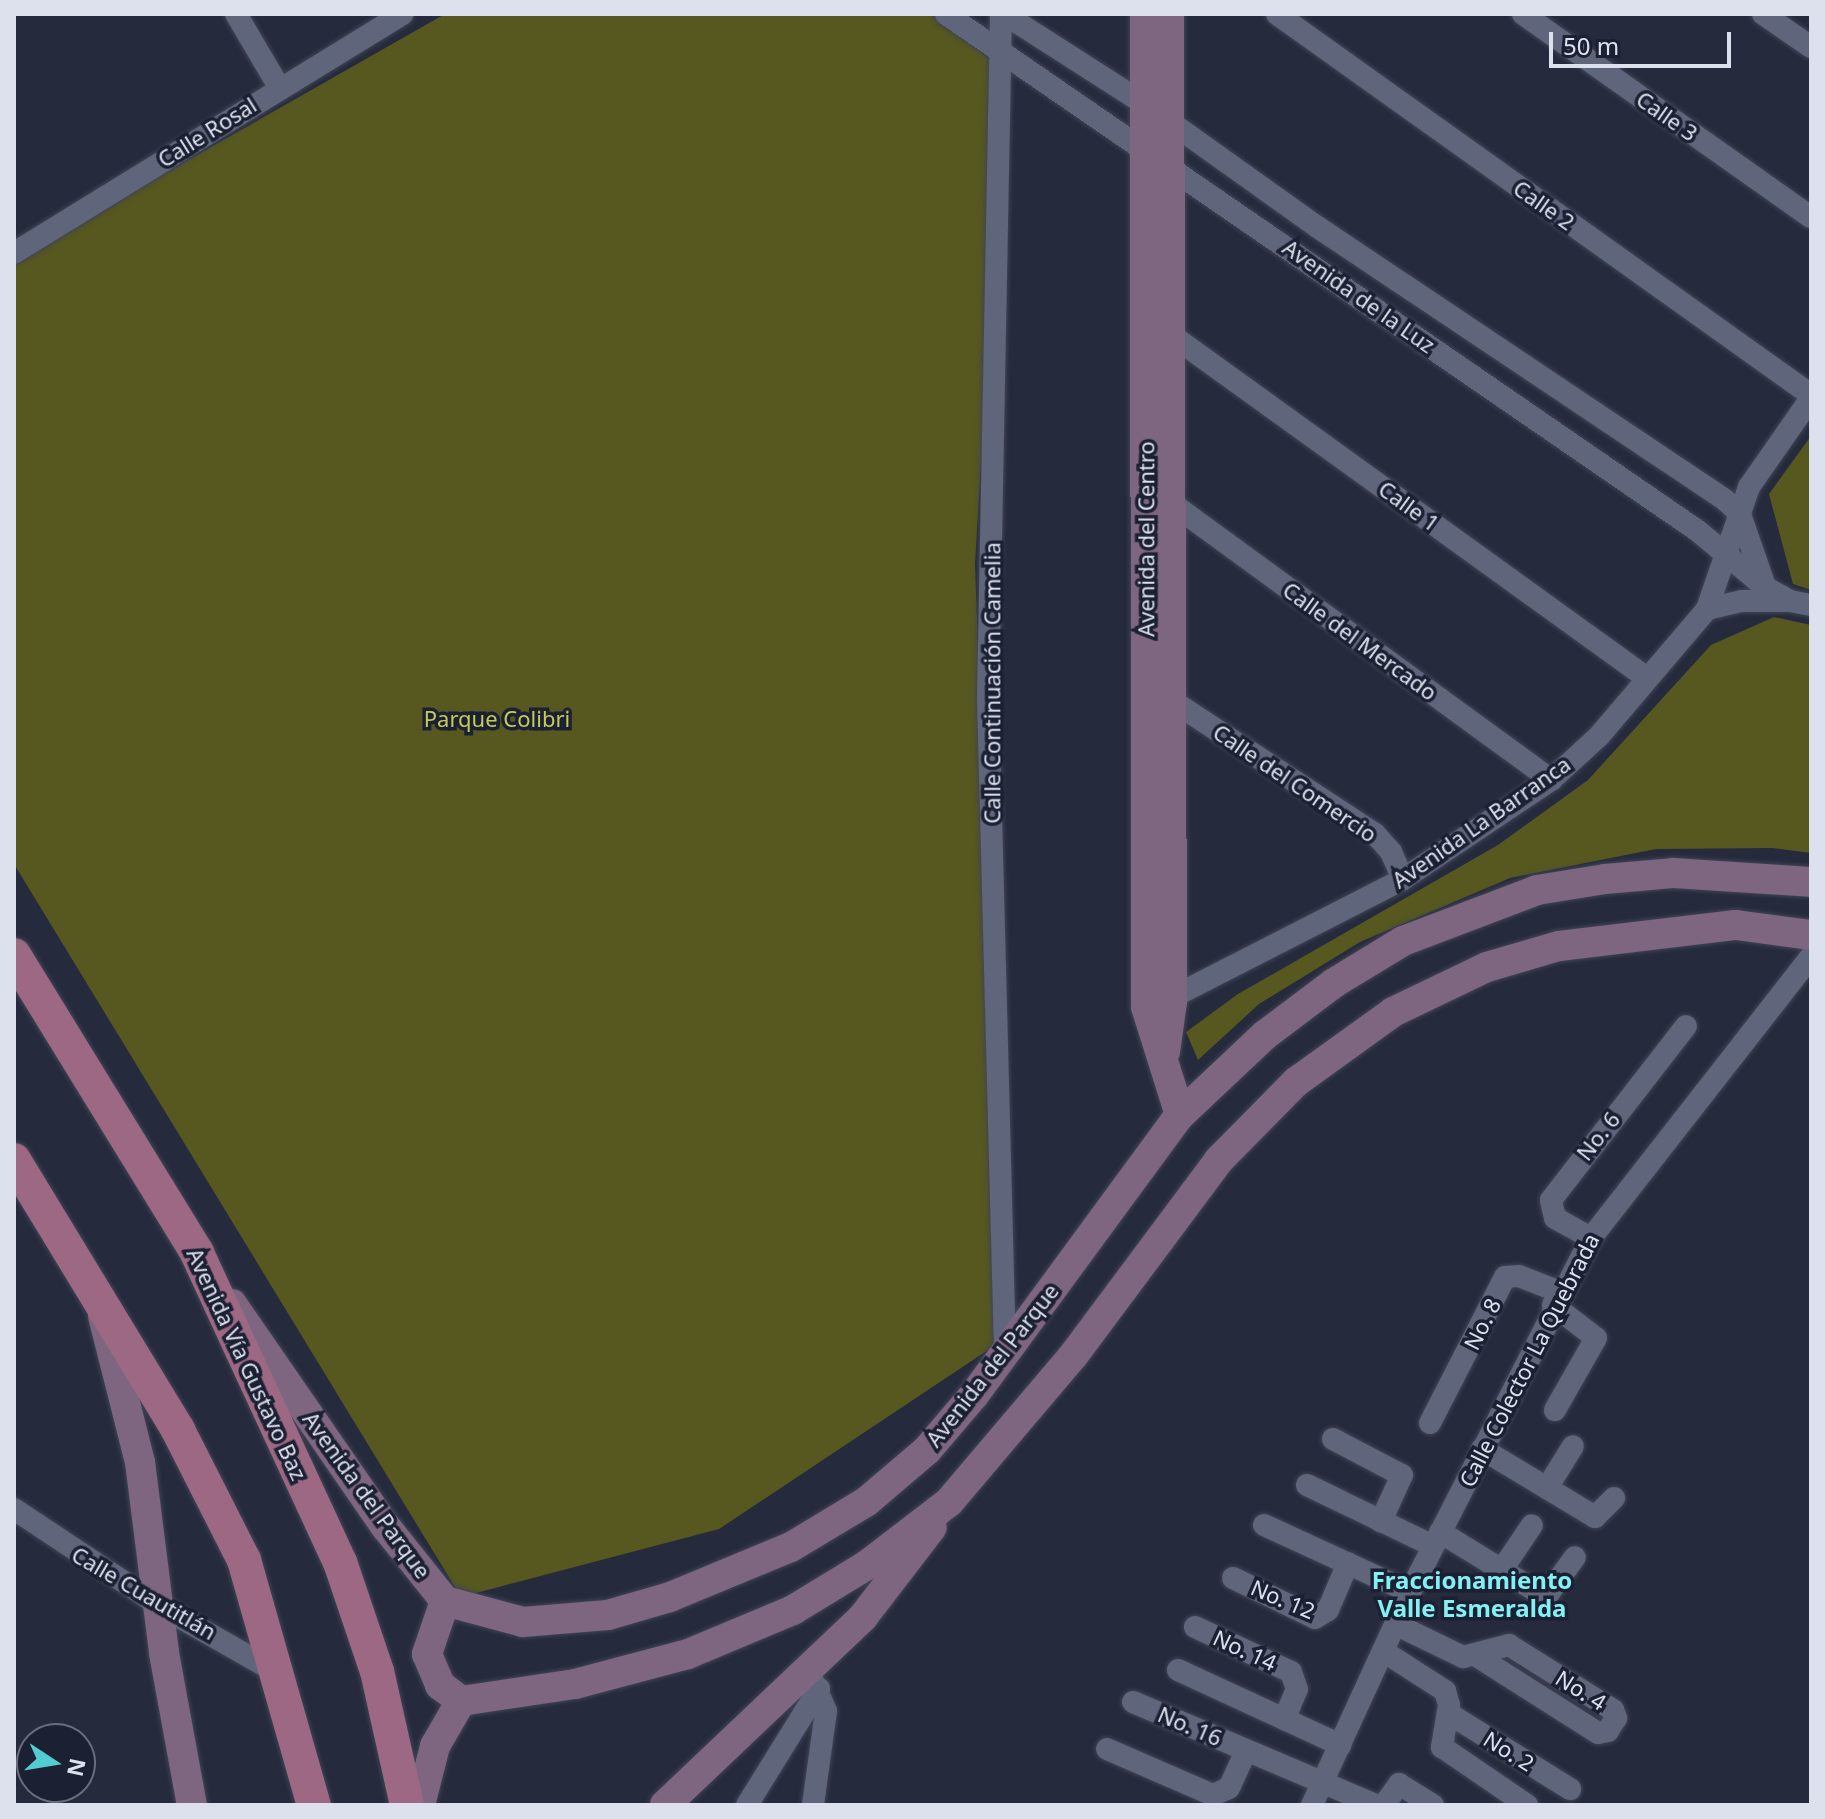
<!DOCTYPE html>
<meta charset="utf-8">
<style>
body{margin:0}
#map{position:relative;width:1825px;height:1819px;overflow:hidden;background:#252a3d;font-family:"Noto Sans",sans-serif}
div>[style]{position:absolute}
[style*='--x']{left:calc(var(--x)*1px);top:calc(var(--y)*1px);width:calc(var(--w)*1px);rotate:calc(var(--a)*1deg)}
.green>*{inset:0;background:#565820}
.roads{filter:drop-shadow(0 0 2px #404454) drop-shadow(0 0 2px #404454)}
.street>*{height:22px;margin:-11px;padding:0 11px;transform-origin:11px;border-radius:11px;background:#5f657b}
.secondary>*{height:30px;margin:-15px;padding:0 15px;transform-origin:15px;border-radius:15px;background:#7e6680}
.primary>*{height:34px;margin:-17px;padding:0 17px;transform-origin:17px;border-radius:17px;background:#9d6884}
span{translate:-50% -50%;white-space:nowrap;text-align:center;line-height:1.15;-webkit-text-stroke:7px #1b2033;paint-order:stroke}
.street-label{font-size:22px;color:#dde1ee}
.park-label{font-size:22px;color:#c6ca56}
.neighbourhood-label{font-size:24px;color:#84f0f3;font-weight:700}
.frame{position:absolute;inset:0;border:16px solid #dde1ee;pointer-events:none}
.north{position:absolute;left:16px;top:1723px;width:80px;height:80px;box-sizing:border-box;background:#1b2033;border:2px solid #696d7e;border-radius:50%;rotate:102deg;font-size:22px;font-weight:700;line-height:32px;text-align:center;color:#dde1ee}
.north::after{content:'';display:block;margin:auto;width:28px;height:36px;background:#52ccd1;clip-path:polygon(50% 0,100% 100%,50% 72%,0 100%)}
.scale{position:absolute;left:1549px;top:32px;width:182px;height:36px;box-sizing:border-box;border:4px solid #dde1ee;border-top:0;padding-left:10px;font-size:24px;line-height:28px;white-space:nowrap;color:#dde1ee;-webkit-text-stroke:6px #1b2033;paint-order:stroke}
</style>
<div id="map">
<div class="green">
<div style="clip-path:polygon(445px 14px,933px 14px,1004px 70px,975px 564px,1003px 1340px,719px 1529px,461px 1597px,14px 864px,14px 259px)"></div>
<div style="clip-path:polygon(1811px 436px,1811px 590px,1793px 584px,1769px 494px)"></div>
<div style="clip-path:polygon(1774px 617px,1811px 625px,1811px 853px,1772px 848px,1656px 849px,1510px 878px,1360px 942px,1259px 1004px,1198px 1060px,1186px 1032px,1238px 994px,1498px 845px,1588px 780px,1711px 645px)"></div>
</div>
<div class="roads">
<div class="street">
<div style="--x:236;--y:14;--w:85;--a:59.5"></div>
<div style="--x:946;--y:14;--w:913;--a:34.51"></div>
<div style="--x:1698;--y:531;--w:87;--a:39.9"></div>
<div style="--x:1765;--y:587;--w:29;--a:29"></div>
<div style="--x:1790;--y:601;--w:21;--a:11"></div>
<div style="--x:1001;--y:14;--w:685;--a:91.09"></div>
<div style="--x:988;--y:699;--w:654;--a:88.51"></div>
<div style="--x:1004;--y:14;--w:167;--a:32.6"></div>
<div style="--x:1145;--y:104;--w:210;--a:35.5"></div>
<div style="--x:1316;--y:226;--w:492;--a:33.8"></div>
<div style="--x:1725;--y:500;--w:21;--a:43"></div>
<div style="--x:1740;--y:514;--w:76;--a:70.9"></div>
<div style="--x:1277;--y:14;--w:656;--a:35.51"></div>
<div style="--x:1523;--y:14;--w:352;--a:35.2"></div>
<div style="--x:1763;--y:14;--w:58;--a:34.5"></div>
<div style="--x:14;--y:253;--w:456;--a:-31.6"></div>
<div style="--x:1170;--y:334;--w:588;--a:35.8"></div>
<div style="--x:1170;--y:502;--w:472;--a:36.1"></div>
<div style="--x:1707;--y:609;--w:36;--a:-13"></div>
<div style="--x:1742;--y:601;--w:43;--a:0"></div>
<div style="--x:1171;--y:700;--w:244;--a:33.3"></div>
<div style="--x:1375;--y:834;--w:24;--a:48"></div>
<div style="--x:1391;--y:852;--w:30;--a:66"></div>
<div style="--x:1159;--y:1004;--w:274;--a:-27.1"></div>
<div style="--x:1403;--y:879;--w:178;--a:-33.8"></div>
<div style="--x:1551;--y:780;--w:65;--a:-42.5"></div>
<div style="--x:1599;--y:736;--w:167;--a:-49.6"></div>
<div style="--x:1707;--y:609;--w:129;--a:-71"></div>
<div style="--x:1749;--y:487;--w:108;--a:-55.1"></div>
<div style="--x:1591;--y:1238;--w:41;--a:-150.9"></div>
<div style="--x:1555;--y:1218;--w:18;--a:-103"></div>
<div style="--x:1551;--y:1200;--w:220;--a:-52.2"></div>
<div style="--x:1553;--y:1305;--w:54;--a:37.5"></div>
<div style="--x:1596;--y:1338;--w:83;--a:119.7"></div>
<div style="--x:1430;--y:1423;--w:164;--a:-62.8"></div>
<div style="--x:1505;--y:1277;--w:14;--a:-4"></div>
<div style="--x:1519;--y:1276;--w:44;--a:21.3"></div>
<div style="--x:1333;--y:1439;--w:78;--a:27.6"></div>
<div style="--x:1402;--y:1475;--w:51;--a:114.5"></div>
<div style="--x:1482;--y:1449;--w:132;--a:31"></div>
<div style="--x:1595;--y:1517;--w:27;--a:-45"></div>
<div style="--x:1307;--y:1485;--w:140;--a:25.8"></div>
<div style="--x:1547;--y:1488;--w:49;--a:-58.2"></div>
<div style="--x:14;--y:1509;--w:175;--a:33.6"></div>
<div style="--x:160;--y:1606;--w:136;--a:29.6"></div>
<div style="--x:1264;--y:1525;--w:161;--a:24.7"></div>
<div style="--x:1440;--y:1532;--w:124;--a:31.5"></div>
<div style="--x:1546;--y:1597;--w:49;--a:-54.1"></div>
<div style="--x:1501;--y:1571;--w:55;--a:-56"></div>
<div style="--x:1233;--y:1578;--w:91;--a:26"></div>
<div style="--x:1315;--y:1618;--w:15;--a:-32"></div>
<div style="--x:1328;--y:1610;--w:51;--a:-66.9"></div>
<div style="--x:1395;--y:1624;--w:76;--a:25.9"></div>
<div style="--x:1463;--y:1657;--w:48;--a:-14.6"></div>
<div style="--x:1509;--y:1645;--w:123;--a:32"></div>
<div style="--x:1613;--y:1710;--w:9;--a:69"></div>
<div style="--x:1616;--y:1718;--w:15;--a:122"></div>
<div style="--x:1608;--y:1731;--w:10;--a:169"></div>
<div style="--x:1598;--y:1733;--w:146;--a:-147.6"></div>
<div style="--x:1195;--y:1627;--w:106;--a:25.1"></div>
<div style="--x:1291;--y:1672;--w:18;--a:71"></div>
<div style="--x:1297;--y:1689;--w:33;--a:113"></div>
<div style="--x:1383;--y:1651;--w:74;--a:32.8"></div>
<div style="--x:1445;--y:1691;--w:15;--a:74"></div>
<div style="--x:1449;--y:1705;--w:43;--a:99.5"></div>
<div style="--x:1442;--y:1747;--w:103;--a:34.3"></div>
<div style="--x:807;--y:1667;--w:48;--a:66.6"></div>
<div style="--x:826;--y:1711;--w:95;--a:97.9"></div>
<div style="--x:1178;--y:1670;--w:179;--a:24.8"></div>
<div style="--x:1133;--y:1702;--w:264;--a:23"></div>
<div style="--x:1448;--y:1713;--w:144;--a:31.9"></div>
<div style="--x:1107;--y:1749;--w:116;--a:23.5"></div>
<div style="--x:1213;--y:1795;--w:17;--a:-24"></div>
<div style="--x:1229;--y:1788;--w:41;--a:-65.3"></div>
<div style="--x:747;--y:1805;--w:137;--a:-58.2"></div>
<div style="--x:1312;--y:1805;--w:234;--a:-65.3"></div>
<div style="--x:1410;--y:1592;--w:398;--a:-62.9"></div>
<div style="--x:1591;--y:1238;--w:358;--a:-52"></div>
<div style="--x:1384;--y:1805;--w:26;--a:-54"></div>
<div style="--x:1399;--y:1784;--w:40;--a:32"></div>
</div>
<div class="secondary">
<div style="--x:1145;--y:14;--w:993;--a:89.94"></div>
<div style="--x:1146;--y:1007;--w:113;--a:72.5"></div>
<div style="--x:1165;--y:1052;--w:50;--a:-82"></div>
<div style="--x:1172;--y:1002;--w:988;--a:-90.17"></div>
<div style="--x:232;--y:1304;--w:271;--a:55.4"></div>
<div style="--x:386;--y:1527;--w:95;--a:51.4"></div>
<div style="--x:445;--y:1601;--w:81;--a:15.1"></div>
<div style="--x:523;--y:1622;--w:85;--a:-4.7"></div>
<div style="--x:608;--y:1615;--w:65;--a:-16.2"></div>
<div style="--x:670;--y:1597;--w:131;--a:-22.5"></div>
<div style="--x:791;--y:1547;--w:87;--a:-31"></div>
<div style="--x:866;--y:1502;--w:80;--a:-40.4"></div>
<div style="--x:927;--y:1450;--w:72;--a:-49.5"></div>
<div style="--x:974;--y:1395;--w:348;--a:-53.7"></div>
<div style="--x:1180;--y:1115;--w:117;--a:-43.3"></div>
<div style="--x:1265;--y:1035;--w:86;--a:-37"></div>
<div style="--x:1334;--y:983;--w:81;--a:-31.3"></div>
<div style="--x:1403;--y:941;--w:143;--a:-20.8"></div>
<div style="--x:1537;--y:890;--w:69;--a:-9.2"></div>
<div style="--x:1605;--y:879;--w:68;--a:-5"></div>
<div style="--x:1673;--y:873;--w:138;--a:3.7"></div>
<div style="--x:103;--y:1316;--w:151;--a:75.8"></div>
<div style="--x:140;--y:1462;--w:193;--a:82.8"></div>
<div style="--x:164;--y:1653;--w:155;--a:79.6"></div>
<div style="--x:445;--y:1601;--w:56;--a:108.8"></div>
<div style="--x:427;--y:1654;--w:34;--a:67"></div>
<div style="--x:440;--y:1685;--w:26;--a:37"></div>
<div style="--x:420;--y:1805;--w:61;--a:-75.7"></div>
<div style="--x:435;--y:1746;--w:52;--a:-60"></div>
<div style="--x:461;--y:1701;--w:115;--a:-8.5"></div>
<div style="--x:575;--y:1684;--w:117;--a:-14.9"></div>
<div style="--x:688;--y:1654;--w:114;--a:-22.7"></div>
<div style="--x:793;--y:1610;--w:87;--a:-31.3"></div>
<div style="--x:867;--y:1565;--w:103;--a:-37.5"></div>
<div style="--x:949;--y:1502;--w:192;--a:-49.7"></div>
<div style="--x:1073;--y:1356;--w:244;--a:-53.3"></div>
<div style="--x:1219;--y:1160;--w:110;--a:-45.4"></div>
<div style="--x:1296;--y:1082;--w:120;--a:-35.8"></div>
<div style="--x:1393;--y:1012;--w:104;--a:-25.6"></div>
<div style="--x:1487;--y:967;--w:75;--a:-16.3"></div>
<div style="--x:1559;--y:946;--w:178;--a:-6.8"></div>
<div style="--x:1736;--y:925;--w:76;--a:7.6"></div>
<div style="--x:665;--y:1805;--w:273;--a:-43.5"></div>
<div style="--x:863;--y:1617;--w:113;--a:-52.5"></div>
</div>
<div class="primary">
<div style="--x:14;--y:955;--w:350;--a:58.4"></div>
<div style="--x:197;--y:1253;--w:340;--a:65.2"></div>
<div style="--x:340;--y:1562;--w:115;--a:71.3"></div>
<div style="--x:377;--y:1671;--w:137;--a:77.4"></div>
<div style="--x:14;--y:1160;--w:316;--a:58.7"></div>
<div style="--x:178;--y:1430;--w:146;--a:63.1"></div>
<div style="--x:244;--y:1560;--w:255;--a:74.1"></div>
</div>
</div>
<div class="street-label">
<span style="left:1667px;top:116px;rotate:35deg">Calle 3</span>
<span style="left:207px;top:132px;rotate:-32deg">Calle Rosal</span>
<span style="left:1544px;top:205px;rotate:35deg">Calle 2</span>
<span style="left:1359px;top:296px;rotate:35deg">Avenida de la Luz</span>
<span style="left:1409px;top:506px;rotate:36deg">Calle 1</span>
<span style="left:1146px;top:539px;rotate:-90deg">Avenida del Centro</span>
<span style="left:1360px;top:641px;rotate:36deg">Calle del Mercado</span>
<span style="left:992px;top:683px;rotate:-90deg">Calle Continuación Camelia</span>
<span style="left:1295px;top:783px;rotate:34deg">Calle del Comercio</span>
<span style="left:1481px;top:822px;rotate:-35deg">Avenida La Barranca</span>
<span style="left:1598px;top:1136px;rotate:-52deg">No. 6</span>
<span style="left:1482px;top:1324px;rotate:-63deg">No. 8</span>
<span style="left:1529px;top:1360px;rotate:-63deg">Calle Colector La Quebrada</span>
<span style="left:247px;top:1364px;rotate:65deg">Avenida Vía Gustavo Baz</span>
<span style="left:992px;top:1365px;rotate:-52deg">Avenida del Parque</span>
<span style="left:367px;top:1495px;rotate:54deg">Avenida del Parque</span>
<span style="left:144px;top:1593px;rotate:30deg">Calle Cuautitlán</span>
<span style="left:1283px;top:1599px;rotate:23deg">No. 12</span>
<span style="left:1245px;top:1650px;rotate:25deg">No. 14</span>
<span style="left:1581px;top:1690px;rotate:32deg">No. 4</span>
<span style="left:1190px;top:1726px;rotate:23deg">No. 16</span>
<span style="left:1509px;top:1751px;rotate:32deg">No. 2</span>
</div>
<div class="park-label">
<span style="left:497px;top:719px">Parque Colibri</span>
</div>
<div class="neighbourhood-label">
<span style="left:1472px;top:1594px">Fraccionamiento<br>Valle Esmeralda</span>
</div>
<div class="frame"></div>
<div class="north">N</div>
<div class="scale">50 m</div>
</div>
